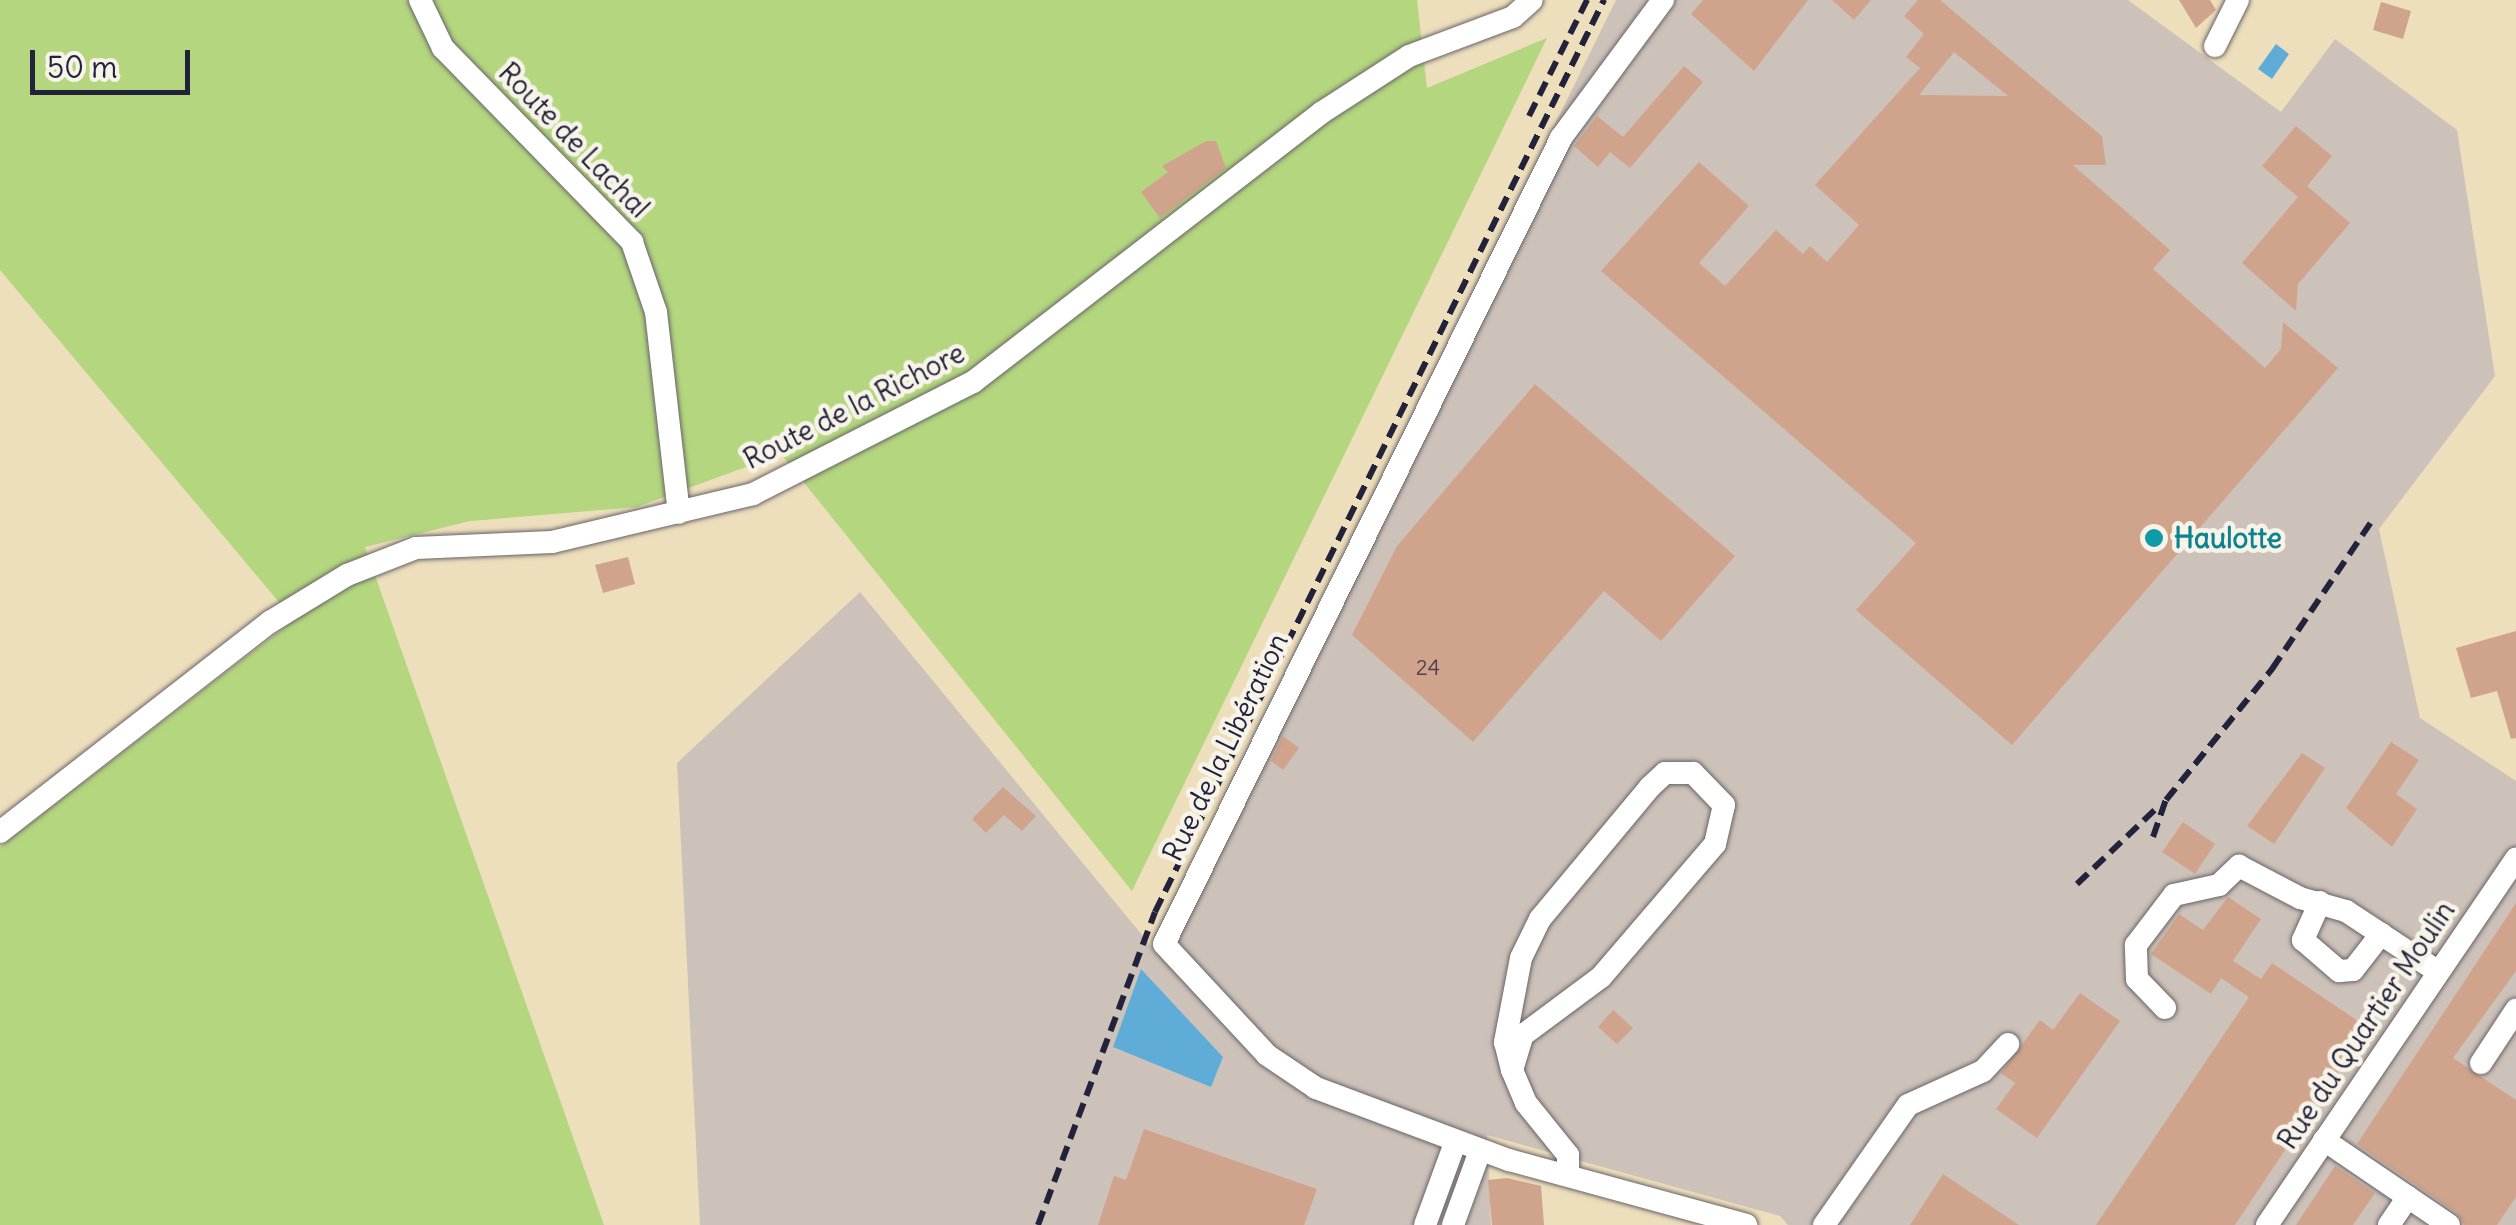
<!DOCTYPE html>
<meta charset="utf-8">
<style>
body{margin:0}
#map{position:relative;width:2516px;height:1225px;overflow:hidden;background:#eddebc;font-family:Delius,sans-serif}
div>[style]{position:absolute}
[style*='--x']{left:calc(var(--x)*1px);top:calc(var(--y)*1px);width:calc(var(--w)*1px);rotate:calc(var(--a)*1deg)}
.industrial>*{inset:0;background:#cdc2b9}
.green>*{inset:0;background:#b3d67f}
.water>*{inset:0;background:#60acd9}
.building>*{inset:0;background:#d0a48c}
.roads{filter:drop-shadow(0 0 2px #696468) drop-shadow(0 0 2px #696468)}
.minor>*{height:22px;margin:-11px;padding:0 11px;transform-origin:11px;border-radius:11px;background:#fff}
.rail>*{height:6px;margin-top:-3px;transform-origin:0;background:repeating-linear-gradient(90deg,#22223b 0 15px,transparent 0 23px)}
.dots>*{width:28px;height:28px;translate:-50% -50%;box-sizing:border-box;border:5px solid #f7f3e8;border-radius:50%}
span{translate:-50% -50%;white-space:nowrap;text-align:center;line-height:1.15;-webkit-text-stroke:9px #f7f3e8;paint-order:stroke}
.number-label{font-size:22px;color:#4e424f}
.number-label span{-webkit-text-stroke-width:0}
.street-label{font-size:28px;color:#22223b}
.culture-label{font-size:28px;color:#0d838f;font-weight:700}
.left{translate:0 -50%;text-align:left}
.scale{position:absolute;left:30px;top:50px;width:160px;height:45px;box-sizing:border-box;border:5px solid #22223b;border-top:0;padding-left:12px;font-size:30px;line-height:35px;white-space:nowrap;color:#22223b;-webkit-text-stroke:8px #f7f3e8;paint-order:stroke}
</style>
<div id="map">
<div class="industrial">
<div style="clip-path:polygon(1616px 0,2128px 0,2281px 112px,2335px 39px,2457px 130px,2495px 376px,2379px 529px,2420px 718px,2516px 781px,2516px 1225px,1788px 1225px,1780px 1216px,1487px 1135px,1491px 1225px,700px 1225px,677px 763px,860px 592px,1151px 946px)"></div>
</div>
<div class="green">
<div style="clip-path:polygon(0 0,1417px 0,1427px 88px,1547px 38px,1132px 891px,781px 454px,637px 507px,470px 521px,365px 547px,604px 1225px,0 1225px,0 847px,294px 620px,0 270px)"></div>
</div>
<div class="water">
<div style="clip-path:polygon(2276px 44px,2289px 54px,2272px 79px,2258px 69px)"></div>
<div style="clip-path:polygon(1141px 969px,1223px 1057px,1211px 1087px,1113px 1047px)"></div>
</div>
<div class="building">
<div style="clip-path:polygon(1703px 0,1808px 0,1754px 71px,1691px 14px)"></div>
<div style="clip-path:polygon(1832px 0,1871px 0,1854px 20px)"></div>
<div style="clip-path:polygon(evenodd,1918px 0,1940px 0,2102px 136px,2106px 165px,2073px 165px,2170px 250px,2153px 269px,2265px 368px,2281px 349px,2283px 322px,2338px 368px,2012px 745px,1856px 610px,1916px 543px,1601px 271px,1699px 162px,1749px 206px,1699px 263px,1725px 286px,1776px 230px,1803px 254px,1810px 246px,1827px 262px,1859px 225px,1815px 185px,1920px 68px,1906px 57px,1924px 34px,1904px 16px,1918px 0,1954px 52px,2008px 96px,1919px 95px,1954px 52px)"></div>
<div style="clip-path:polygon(2179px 0,2210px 0,2216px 10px,2196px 28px)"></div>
<div style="clip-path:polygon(2381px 2px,2411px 11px,2403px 39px,2373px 30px)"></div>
<div style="clip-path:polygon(1684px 66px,1703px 82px,1630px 168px,1610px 152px,1598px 167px,1574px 146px,1597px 116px,1623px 137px)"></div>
<div style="clip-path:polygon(2296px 126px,2332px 156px,2307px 186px,2350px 223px,2298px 284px,2296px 311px,2242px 263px,2298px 197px,2262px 166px)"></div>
<div style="clip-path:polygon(1206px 141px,1216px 141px,1226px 168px,1160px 218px,1141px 192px,1168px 172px,1162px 166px)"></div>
<div style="clip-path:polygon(1535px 384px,1735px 556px,1661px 641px,1604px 591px,1473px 742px,1352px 635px,1397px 546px)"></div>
<div style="clip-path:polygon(628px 557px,635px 584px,603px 593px,595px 565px)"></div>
<div style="clip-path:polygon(2516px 631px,2516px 738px,2511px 739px,2497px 691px,2471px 698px,2456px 648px)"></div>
<div style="clip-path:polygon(1283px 736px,1299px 748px,1283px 770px,1271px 761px)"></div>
<div style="clip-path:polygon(2391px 742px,2419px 760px,2396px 794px,2417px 809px,2392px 847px,2346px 808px)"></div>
<div style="clip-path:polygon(2302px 753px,2325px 768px,2274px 844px,2247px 826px)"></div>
<div style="clip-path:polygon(1003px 787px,1036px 816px,1022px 831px,1004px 815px,986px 833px,972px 819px)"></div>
<div style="clip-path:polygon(2183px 822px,2215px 844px,2195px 874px,2162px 852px)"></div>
<div style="clip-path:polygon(2228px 897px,2261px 919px,2233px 961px,2261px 979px,2272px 963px,2367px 1027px,2235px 1225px,2096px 1225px,2249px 997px,2221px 978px,2211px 994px,2151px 954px,2179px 914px,2203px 930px)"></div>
<div style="clip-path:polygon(2516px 903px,2516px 971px,2453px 1058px,2516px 1100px,2516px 1197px,2497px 1225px,2464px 1225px,2457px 1213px,2357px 1144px)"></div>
<div style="clip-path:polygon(2080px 993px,2120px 1021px,2037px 1138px,1996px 1109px,2015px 1083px,2001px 1073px,2040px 1020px,2053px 1030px)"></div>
<div style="clip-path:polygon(1613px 1010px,1633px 1028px,1617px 1044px,1598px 1027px)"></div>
<div style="clip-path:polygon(1144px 1129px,1317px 1189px,1304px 1225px,1098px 1225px,1114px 1176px,1126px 1180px)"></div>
<div style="clip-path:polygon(2335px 1166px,2375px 1193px,2353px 1225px,2296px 1225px)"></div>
<div style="clip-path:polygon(1943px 1174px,2019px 1225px,1910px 1225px)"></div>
<div style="clip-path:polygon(1507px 1178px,1541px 1186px,1544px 1225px,1492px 1225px,1488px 1180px)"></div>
</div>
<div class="roads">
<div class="minor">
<div style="--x:420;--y:0;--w:53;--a:64.4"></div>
<div style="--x:443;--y:48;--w:271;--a:45.7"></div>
<div style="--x:632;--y:242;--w:74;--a:71.1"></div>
<div style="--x:656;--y:312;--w:202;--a:83.5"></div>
<div style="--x:1663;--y:0;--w:172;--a:126.5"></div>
<div style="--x:1561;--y:138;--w:898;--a:116.22"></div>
<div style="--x:1164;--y:944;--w:151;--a:47.1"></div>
<div style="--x:1267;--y:1055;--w:59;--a:34"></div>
<div style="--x:1316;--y:1088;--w:206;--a:20.5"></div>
<div style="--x:1509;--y:1160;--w:246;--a:15.3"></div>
<div style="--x:2215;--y:46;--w:51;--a:-63.4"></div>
<div style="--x:0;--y:832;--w:342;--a:-37.9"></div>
<div style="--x:270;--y:622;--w:90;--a:-31.4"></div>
<div style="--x:347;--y:575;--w:74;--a:-21.4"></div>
<div style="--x:416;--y:548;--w:136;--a:-2.5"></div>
<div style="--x:552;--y:542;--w:207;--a:-13.4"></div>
<div style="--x:753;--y:494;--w:247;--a:-27"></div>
<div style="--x:973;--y:382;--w:440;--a:-37.7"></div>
<div style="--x:1321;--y:113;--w:105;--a:-32.9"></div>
<div style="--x:1409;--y:56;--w:111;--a:-20.6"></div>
<div style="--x:1513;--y:17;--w:25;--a:-42"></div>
<div style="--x:2320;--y:902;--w:42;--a:114.1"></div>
<div style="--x:2303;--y:940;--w:48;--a:40.7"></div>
<div style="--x:2339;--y:971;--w:14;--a:-4"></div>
<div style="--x:2353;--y:970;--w:46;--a:-52.1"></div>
<div style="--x:2165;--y:1008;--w:40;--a:-134"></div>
<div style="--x:2137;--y:979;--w:34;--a:-92"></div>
<div style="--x:2136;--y:945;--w:63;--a:-52.8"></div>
<div style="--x:2174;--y:895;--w:46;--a:-12.5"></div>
<div style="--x:2219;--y:885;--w:28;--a:-44"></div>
<div style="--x:2239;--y:866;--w:69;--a:27.7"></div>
<div style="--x:2300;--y:898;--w:48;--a:15.8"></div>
<div style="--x:2346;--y:911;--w:109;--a:33.4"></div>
<div style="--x:2481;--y:1063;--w:64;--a:-56.6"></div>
<div style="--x:1512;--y:1070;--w:37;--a:-73"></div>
<div style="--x:1523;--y:1035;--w:97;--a:-36.6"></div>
<div style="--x:1601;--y:977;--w:175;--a:-49.4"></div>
<div style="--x:1715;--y:844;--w:40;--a:-77"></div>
<div style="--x:1724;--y:805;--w:45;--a:-134.1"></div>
<div style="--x:1693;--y:773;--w:28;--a:180"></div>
<div style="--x:1665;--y:773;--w:21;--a:137"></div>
<div style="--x:1650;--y:787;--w:172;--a:129.8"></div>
<div style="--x:1540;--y:919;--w:43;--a:116"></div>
<div style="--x:1521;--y:958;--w:86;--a:100.8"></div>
<div style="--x:1505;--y:1042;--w:29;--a:76"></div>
<div style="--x:1512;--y:1070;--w:36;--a:67"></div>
<div style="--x:1526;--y:1103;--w:67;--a:51.1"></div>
<div style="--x:1568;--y:1155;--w:20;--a:90"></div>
<div style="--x:2324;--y:1140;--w:151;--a:34.2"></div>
<div style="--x:1425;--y:1225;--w:87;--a:-69.9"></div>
<div style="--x:1453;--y:1225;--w:79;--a:-70"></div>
<div style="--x:1824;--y:1225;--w:146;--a:-55"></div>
<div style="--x:1908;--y:1105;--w:82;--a:-24.4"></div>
<div style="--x:1983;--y:1071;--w:37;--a:-47"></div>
<div style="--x:2267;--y:1225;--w:443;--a:-55.8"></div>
<div style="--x:2389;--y:1225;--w:34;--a:-56"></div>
</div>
</div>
<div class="rail">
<div style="--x:1529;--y:116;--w:130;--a:-63.4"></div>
<div style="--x:2153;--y:837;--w:39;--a:-71"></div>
<div style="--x:2166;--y:800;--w:169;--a:-51"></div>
<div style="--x:2272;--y:669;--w:182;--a:-56"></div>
<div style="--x:2077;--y:884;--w:115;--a:-43.6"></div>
<div style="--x:1038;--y:1225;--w:334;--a:-69.5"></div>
<div style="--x:1155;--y:912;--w:1017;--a:-63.79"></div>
</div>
<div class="dots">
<div style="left:2154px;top:538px;background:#0f9aa8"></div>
</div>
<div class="number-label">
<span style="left:1428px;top:668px">24</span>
</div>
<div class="street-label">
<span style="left:574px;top:140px;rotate:46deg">Route de Lachal</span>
<span style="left:854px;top:406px;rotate:-27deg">Route de la Richore</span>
<span style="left:1225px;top:747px;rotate:-64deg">Rue de la Libération</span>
<span style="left:2366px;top:1025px;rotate:-56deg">Rue du Quartier Moulin</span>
</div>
<div class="culture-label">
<span class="left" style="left:2174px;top:538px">Haulotte</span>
</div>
<div class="scale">50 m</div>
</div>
